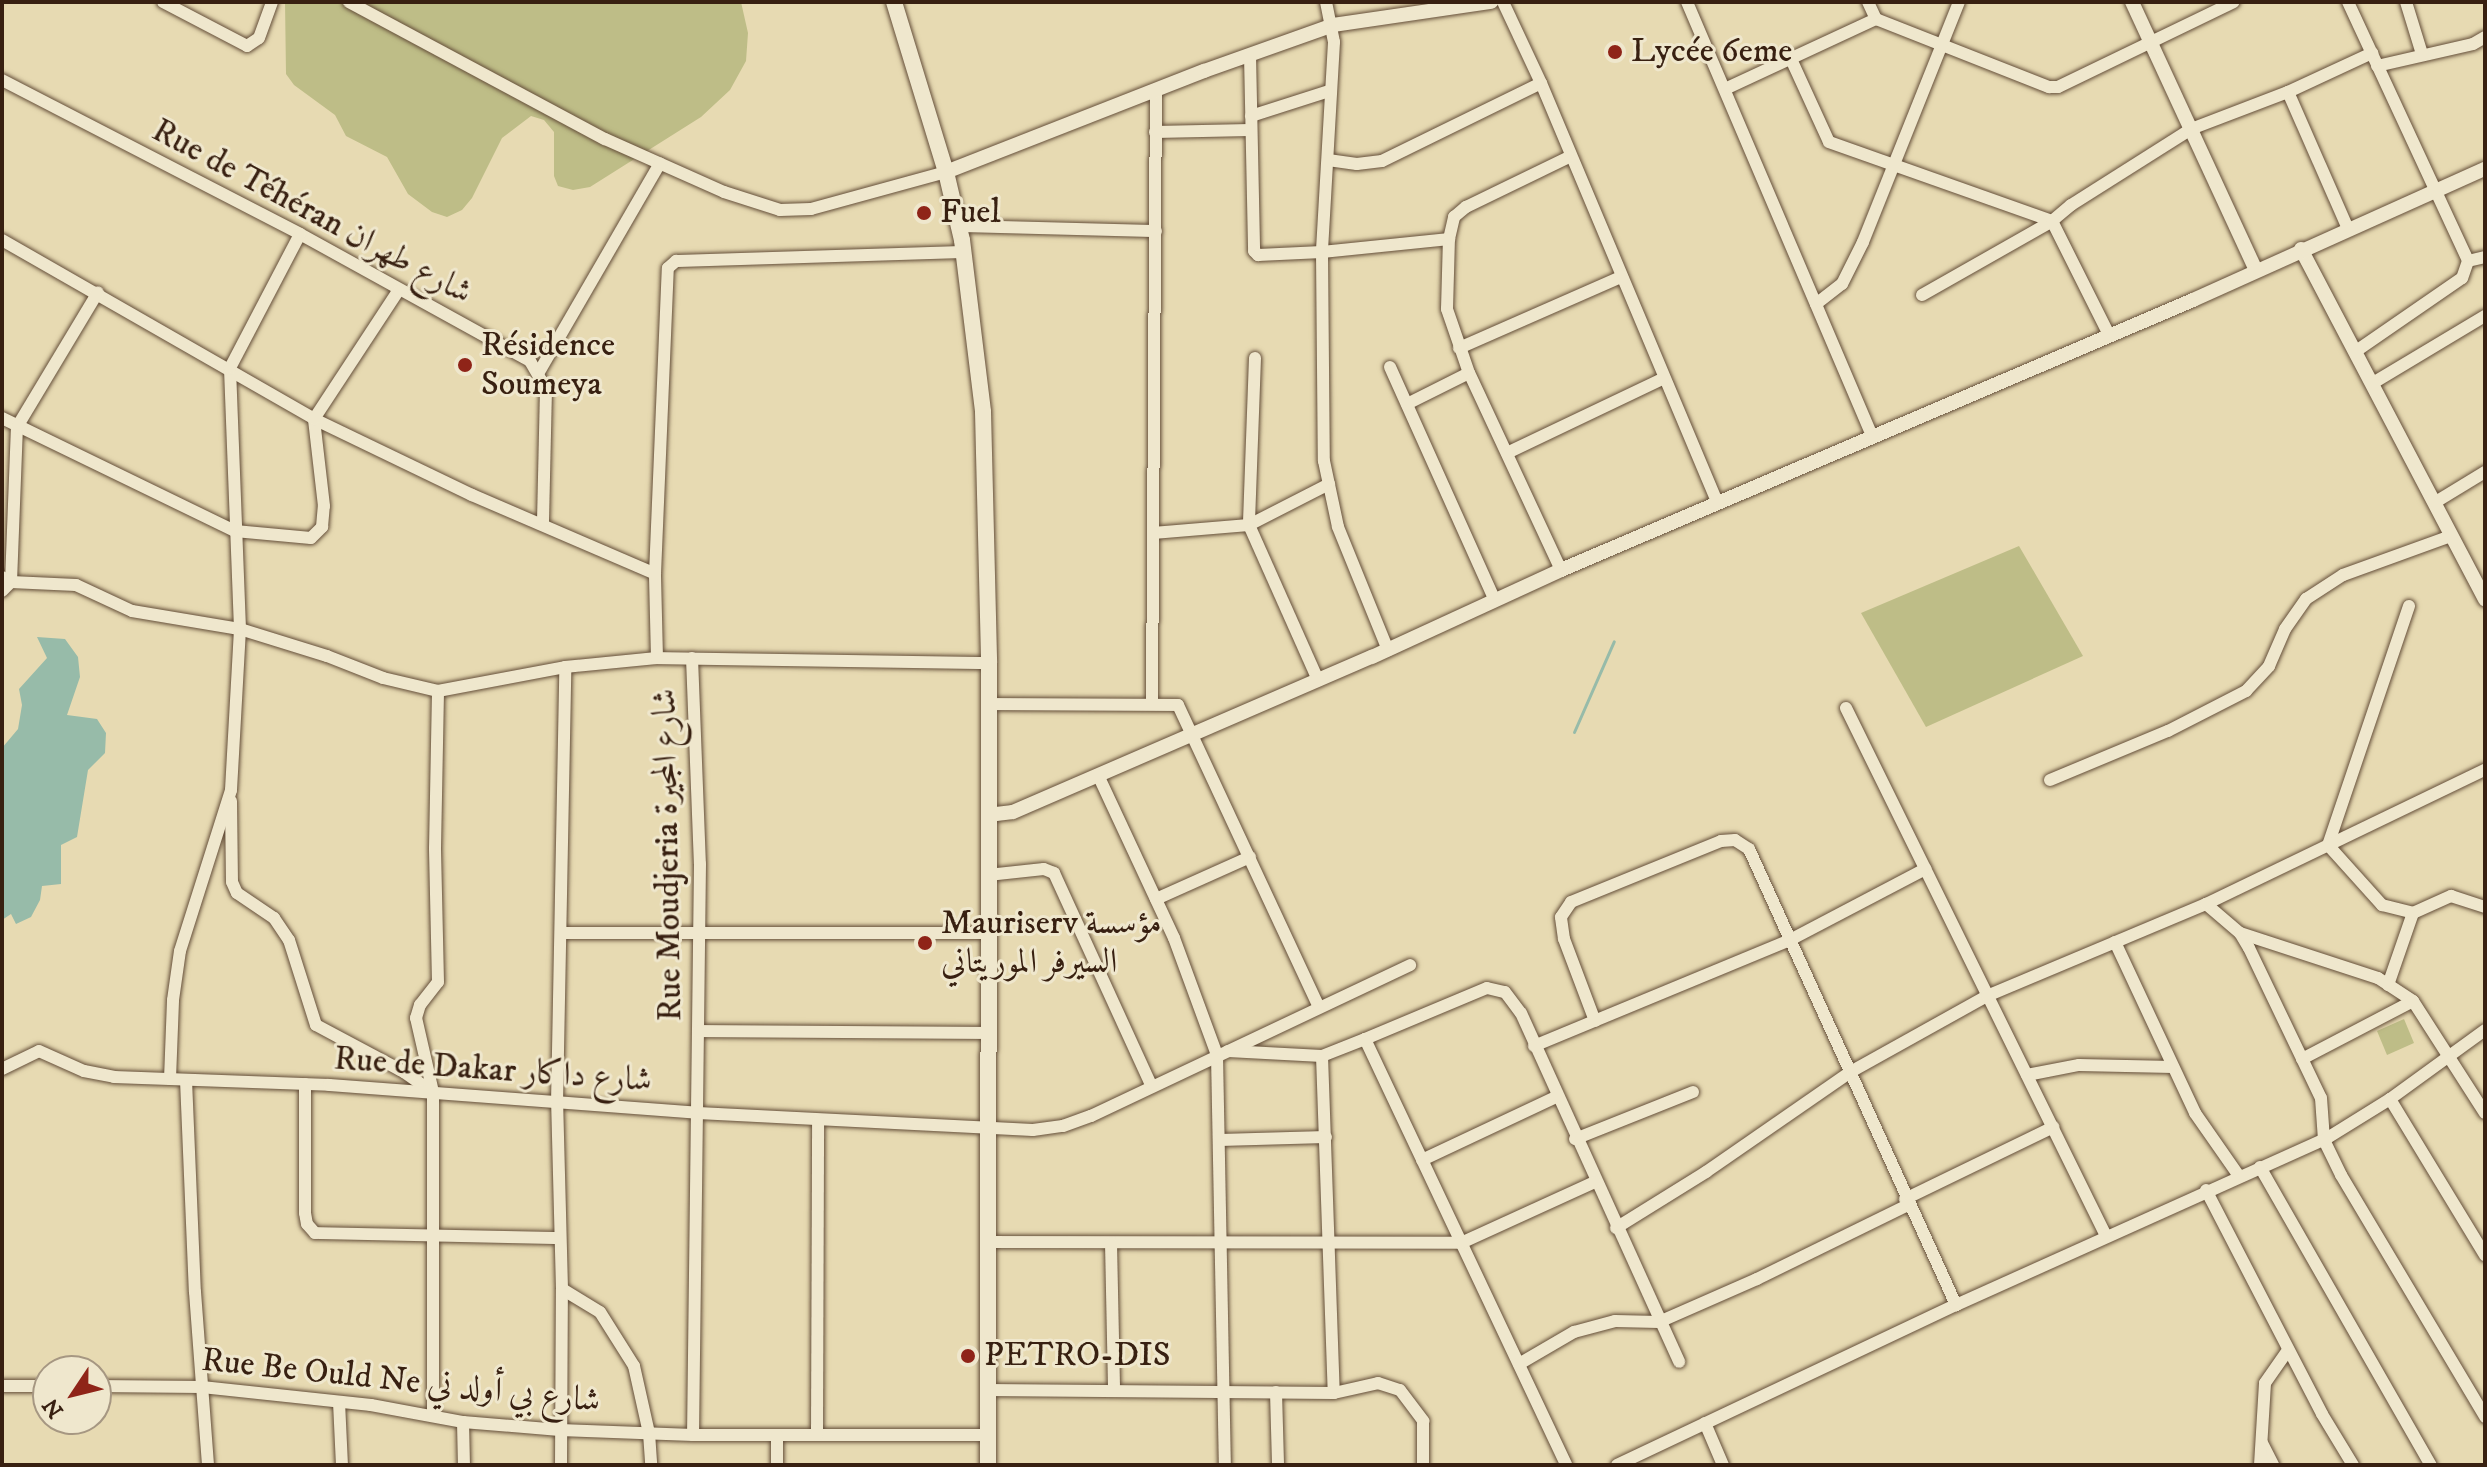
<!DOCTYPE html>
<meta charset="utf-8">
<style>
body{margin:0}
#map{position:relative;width:2487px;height:1467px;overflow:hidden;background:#e7dab2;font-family:"IM FELL DW Pica",Amiri,serif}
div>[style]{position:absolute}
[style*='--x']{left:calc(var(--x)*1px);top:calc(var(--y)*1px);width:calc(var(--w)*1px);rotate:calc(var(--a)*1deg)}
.green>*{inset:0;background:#bebd87}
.water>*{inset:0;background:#97bba9}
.stream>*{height:3px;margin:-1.5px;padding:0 1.5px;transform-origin:1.5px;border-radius:1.5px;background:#97bba9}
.roads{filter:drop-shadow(0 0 2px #644e39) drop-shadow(0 0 2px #644e39)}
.minor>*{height:12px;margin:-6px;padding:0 6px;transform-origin:6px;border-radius:6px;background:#efe7cd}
.tertiary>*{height:14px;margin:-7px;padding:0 7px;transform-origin:7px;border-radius:7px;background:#efe7cd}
.secondary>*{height:16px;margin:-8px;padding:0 8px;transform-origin:8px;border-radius:8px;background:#efe7cd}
.dots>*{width:22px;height:22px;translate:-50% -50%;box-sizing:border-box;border:4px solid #efe7cd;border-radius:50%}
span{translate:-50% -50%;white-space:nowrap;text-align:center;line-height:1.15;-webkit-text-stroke:6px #efe7cd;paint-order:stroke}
.poi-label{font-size:34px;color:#382011}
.left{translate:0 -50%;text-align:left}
.street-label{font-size:34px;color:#382011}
.frame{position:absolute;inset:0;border:4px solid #382011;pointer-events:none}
.north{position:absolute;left:32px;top:1355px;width:80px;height:80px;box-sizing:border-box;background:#efe7cd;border:2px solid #a69782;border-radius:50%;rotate:235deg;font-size:22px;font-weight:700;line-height:32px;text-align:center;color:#382011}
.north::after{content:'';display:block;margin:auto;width:28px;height:36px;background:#8f2418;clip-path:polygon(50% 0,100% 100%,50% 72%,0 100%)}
</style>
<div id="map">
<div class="green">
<div style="clip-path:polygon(285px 2px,741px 2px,748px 33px,746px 61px,730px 90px,701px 117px,590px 187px,573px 190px,558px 186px,554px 176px,554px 132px,544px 120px,531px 116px,502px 138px,472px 198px,462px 210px,447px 217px,432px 212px,408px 194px,387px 157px,346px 136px,335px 115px,294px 85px,286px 74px)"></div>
<div style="clip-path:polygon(2019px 546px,2083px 656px,1926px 727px,1861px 613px)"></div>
<div style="clip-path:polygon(2404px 1019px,2414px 1043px,2387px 1055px,2377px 1031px)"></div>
</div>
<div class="water">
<div style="clip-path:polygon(37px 637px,65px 639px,78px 657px,80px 677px,67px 715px,97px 719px,106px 733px,105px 753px,88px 770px,77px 837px,61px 845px,61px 884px,42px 886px,40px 900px,31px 917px,16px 924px,11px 914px,2px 920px,2px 748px,18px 729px,22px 705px,19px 689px,47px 658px)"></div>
</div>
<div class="stream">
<div style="--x:1574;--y:732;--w:99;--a:-66.3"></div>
</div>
<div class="roads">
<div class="minor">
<div style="--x:163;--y:2;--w:95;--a:27.6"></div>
<div style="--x:247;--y:46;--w:14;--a:-34"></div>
<div style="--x:259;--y:38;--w:38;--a:-70"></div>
<div style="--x:349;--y:2;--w:290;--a:28.2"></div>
<div style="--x:605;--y:139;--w:130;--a:24"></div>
<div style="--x:724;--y:192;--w:59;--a:17.8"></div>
<div style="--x:780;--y:210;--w:31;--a:-2"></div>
<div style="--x:811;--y:209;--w:140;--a:-15.3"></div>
<div style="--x:1326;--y:2;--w:41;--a:78.7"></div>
<div style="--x:1334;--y:42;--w:210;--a:93.3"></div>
<div style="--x:1322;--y:252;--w:209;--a:89.5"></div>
<div style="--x:1324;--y:461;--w:67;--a:78"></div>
<div style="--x:1338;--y:527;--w:133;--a:67.9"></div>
<div style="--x:1503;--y:2;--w:89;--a:64.9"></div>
<div style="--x:1541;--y:83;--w:454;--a:67.2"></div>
<div style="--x:1687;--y:2;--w:471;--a:66.9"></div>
<div style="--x:1868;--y:2;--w:19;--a:65"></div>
<div style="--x:1876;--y:19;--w:186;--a:21.5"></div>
<div style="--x:2049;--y:87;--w:9;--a:0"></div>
<div style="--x:2058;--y:87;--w:195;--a:-25.8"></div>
<div style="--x:2348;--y:2;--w:285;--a:65.1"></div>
<div style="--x:2468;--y:261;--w:18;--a:109"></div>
<div style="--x:2462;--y:278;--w:129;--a:145.4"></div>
<div style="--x:2406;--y:2;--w:54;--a:72.9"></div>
<div style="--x:1250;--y:55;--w:196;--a:88.8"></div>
<div style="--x:1254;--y:251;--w:6;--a:45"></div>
<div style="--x:1258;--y:255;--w:64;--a:-2.7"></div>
<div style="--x:1322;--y:252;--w:128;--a:-5.8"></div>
<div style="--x:1791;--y:59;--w:91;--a:65.4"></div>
<div style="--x:1829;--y:142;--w:237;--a:19.5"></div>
<div style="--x:2052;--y:221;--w:127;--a:63.4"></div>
<div style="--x:2377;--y:66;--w:98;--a:-12.9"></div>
<div style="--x:2473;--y:44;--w:14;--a:-30"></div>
<div style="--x:2;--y:80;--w:335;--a:27.3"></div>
<div style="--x:300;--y:234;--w:263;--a:28.9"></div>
<div style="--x:530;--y:361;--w:32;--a:60"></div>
<div style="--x:546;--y:389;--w:136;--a:91.3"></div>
<div style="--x:1725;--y:89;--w:166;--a:-24.9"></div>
<div style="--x:2288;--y:92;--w:150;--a:66.3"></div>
<div style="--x:1251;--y:116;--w:82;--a:-17.8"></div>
<div style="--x:1155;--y:132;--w:95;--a:-1.2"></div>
<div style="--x:1328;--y:160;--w:29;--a:8"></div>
<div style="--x:1357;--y:164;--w:25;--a:-7"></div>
<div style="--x:1382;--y:161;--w:177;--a:-26.1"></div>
<div style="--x:959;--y:226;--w:197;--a:1.5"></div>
<div style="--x:2;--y:240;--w:360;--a:29.8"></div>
<div style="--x:314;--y:419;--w:175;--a:25.7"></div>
<div style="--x:472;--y:495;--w:199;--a:23.3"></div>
<div style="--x:2468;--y:261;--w:17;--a:-13"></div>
<div style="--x:1922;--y:295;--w:150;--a:-29.6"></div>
<div style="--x:2052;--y:221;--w:25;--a:-40"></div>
<div style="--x:2071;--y:205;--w:142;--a:-32.3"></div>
<div style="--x:2191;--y:129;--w:104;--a:-20.9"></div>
<div style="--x:2288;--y:92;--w:93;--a:-24.9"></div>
<div style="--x:1816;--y:304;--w:33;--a:-38"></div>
<div style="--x:1842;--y:284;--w:47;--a:-63.4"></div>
<div style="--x:1863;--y:242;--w:258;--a:-68.2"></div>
<div style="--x:1459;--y:348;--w:177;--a:-23.7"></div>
<div style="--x:1255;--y:358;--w:167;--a:92.1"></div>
<div style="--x:1249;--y:525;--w:170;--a:66"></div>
<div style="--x:1390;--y:367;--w:256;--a:65.8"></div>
<div style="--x:539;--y:372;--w:241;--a:-59.9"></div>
<div style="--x:2373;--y:383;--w:131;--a:-30.9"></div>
<div style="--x:1407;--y:404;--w:69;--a:-26.6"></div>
<div style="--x:2;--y:418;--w:259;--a:25.9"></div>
<div style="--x:235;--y:531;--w:76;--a:5.3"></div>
<div style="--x:311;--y:538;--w:16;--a:-45"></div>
<div style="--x:322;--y:527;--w:21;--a:-85"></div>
<div style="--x:324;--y:506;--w:88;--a:-96.6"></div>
<div style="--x:314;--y:419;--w:153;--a:-56.7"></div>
<div style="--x:1507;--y:453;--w:174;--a:-25.5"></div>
<div style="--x:2434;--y:503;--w:60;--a:-31.3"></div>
<div style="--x:1153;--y:533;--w:96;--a:-4.8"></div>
<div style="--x:1249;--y:525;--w:90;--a:-27.1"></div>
<div style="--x:1561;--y:570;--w:217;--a:-115"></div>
<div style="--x:1469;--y:373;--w:68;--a:-109"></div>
<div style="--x:1447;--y:309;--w:70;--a:-88.4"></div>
<div style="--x:1449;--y:239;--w:23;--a:-77"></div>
<div style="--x:1454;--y:217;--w:16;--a:-40"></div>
<div style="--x:1466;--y:207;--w:114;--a:-25.9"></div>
<div style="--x:2;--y:577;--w:10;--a:29"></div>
<div style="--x:11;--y:582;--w:155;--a:-87.8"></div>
<div style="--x:17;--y:427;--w:157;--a:-59"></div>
<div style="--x:2;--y:591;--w:13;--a:-45"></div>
<div style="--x:11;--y:582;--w:65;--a:2.6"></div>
<div style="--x:76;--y:585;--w:62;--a:24.9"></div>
<div style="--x:132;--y:611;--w:109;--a:9.5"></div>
<div style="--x:240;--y:629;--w:91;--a:17.2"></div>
<div style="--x:327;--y:656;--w:60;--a:21.4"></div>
<div style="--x:383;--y:678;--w:57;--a:13.3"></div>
<div style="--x:438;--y:691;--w:129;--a:-10.7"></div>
<div style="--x:565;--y:667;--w:92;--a:-5.6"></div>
<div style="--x:657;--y:658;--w:332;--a:0.9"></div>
<div style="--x:2409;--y:606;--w:252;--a:108.7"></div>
<div style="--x:2328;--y:845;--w:81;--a:48"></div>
<div style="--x:2382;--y:905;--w:32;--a:14"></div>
<div style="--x:2413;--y:913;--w:42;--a:-24.1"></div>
<div style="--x:2451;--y:896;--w:36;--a:18"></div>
<div style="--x:657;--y:658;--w:84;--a:-91.4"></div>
<div style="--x:655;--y:574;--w:306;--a:-87.6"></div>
<div style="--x:668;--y:268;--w:11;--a:-41"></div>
<div style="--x:676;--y:261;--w:288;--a:-1.8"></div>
<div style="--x:692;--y:658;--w:206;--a:87.8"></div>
<div style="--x:700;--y:864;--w:571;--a:90.7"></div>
<div style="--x:1152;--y:703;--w:613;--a:-89.63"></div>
<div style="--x:988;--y:704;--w:190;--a:0.3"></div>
<div style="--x:1178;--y:705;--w:333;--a:65"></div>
<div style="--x:1846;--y:708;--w:589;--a:63.78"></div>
<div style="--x:1098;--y:775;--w:180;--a:65"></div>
<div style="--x:1174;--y:938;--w:125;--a:69.8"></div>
<div style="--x:1217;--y:1055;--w:410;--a:88.9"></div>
<div style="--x:2050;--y:780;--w:128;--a:-22.6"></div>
<div style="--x:2168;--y:731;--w:88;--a:-27.1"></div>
<div style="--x:2246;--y:691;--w:34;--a:-47"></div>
<div style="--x:2269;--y:666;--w:40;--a:-66.6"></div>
<div style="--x:2285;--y:629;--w:37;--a:-55"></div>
<div style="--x:2306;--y:599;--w:44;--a:-33"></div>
<div style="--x:2343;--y:575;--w:115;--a:-19.9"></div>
<div style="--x:231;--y:801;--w:81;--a:89.3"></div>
<div style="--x:232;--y:882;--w:12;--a:66"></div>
<div style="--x:237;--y:893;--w:45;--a:34"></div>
<div style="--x:274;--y:918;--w:27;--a:56"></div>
<div style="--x:289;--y:940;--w:89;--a:72.4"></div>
<div style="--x:316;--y:1025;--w:100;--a:28.1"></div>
<div style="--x:404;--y:1072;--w:35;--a:35"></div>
<div style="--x:988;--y:875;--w:56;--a:-6.1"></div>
<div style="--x:1044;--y:869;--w:11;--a:22"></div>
<div style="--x:1054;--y:873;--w:235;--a:65.4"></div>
<div style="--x:1156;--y:899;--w:103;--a:-24.1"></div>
<div style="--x:2206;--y:904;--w:45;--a:40.5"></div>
<div style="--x:2240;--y:933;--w:17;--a:59"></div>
<div style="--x:2249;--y:948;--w:166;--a:64.4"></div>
<div style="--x:2321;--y:1098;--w:42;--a:85.9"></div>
<div style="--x:2324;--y:1140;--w:39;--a:64"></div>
<div style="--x:2341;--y:1175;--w:282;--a:59.2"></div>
<div style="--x:561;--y:933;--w:427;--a:0"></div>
<div style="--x:2240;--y:933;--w:145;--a:18.1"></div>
<div style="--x:2378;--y:978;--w:42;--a:33.3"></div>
<div style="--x:2413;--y:1001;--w:133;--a:57.3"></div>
<div style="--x:2115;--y:942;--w:189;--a:64.9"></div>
<div style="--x:2195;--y:1113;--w:77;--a:55.1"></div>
<div style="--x:2388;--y:985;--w:76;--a:-70.9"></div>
<div style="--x:1595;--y:1021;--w:88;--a:-110.7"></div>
<div style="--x:1564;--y:939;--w:22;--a:-98"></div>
<div style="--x:1561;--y:917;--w:18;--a:-56"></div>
<div style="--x:1571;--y:902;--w:162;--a:-22.1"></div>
<div style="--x:1721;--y:841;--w:14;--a:-4"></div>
<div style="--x:1735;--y:840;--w:17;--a:33"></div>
<div style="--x:1749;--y:849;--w:501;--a:65.58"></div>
<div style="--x:698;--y:1031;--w:288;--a:0.4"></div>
<div style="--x:1365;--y:1039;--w:132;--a:-22.7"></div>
<div style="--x:1487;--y:988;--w:18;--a:13"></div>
<div style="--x:1505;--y:992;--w:26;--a:53"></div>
<div style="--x:1521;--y:1013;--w:383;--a:65.6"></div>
<div style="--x:1534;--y:1046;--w:277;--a:-22.5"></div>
<div style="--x:1790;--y:940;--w:153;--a:-27.7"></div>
<div style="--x:1228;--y:1051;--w:94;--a:3"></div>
<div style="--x:1322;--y:1056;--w:46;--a:-21.6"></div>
<div style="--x:1365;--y:1039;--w:471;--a:64.7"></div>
<div style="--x:1322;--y:1056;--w:337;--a:88"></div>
<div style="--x:2302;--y:1059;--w:125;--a:-27.6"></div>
<div style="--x:2;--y:1069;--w:41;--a:-25.9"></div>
<div style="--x:39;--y:1051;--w:49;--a:24"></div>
<div style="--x:84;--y:1071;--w:31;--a:11"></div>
<div style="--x:114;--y:1077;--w:215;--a:2.1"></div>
<div style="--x:329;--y:1085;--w:370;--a:4.3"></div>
<div style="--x:698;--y:1113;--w:335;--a:2.9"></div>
<div style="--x:1033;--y:1130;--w:30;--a:-8"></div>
<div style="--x:1063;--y:1126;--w:30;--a:-20"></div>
<div style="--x:1091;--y:1116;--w:353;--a:-25.3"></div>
<div style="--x:2027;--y:1075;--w:53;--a:-10.9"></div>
<div style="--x:2079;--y:1065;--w:94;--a:1.2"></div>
<div style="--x:170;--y:1079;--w:79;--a:-87.8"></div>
<div style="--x:173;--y:1000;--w:49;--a:-81.9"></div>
<div style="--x:180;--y:951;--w:169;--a:-72.4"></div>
<div style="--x:231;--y:790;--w:161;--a:-86.8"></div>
<div style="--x:240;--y:629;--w:261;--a:-92.2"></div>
<div style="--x:230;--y:368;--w:151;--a:-62.4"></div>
<div style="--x:186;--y:1080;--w:212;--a:87.6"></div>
<div style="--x:195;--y:1292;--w:173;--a:85.7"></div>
<div style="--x:305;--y:1084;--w:129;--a:90"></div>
<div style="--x:305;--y:1213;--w:11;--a:80"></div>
<div style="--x:307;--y:1224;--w:12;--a:48"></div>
<div style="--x:315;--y:1233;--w:245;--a:1.2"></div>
<div style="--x:2390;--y:1099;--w:183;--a:58.7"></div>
<div style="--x:1575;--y:1139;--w:127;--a:-21.7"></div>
<div style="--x:1220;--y:1140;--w:106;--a:-1.6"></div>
<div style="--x:1422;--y:1160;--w:148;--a:-25.2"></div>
<div style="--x:2260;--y:1167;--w:344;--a:60.2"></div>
<div style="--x:2206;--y:1190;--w:252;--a:62.6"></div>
<div style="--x:2322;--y:1414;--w:60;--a:58.7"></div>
<div style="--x:1905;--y:1199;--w:165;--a:-25.9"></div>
<div style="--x:1616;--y:1228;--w:106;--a:-31.9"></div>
<div style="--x:1706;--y:1172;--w:178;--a:-34.7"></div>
<div style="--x:1852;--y:1071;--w:154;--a:-29.1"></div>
<div style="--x:1987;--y:996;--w:238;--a:-22.8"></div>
<div style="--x:2206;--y:904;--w:310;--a:-25.7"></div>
<div style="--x:988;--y:1242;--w:473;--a:0.1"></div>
<div style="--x:1461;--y:1243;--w:147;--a:-24.5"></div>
<div style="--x:1111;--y:1243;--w:148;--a:88.8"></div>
<div style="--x:562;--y:1289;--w:44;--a:31.2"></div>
<div style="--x:600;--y:1312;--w:64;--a:57.8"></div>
<div style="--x:634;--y:1366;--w:69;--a:77.4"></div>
<div style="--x:649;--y:1433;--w:32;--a:86"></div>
<div style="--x:1519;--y:1364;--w:64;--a:-30.2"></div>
<div style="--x:1574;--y:1332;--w:42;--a:-15"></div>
<div style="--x:1615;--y:1321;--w:44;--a:1.3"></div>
<div style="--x:1659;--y:1322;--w:107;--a:-23.7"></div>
<div style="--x:1757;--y:1279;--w:168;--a:-26.1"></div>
<div style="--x:2;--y:1386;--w:46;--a:0"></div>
<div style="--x:96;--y:1386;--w:106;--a:0.5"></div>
<div style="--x:202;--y:1387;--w:170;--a:6.1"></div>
<div style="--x:371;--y:1405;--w:94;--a:10.5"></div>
<div style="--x:463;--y:1422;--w:97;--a:4.7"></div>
<div style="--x:560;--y:1430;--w:133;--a:2.2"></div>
<div style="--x:693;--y:1435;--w:295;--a:0"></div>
<div style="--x:987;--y:1390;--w:347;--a:0.5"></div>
<div style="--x:1334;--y:1393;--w:45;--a:-12.8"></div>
<div style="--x:1378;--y:1383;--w:23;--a:18"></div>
<div style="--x:1400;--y:1390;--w:39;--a:53"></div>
<div style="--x:1423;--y:1421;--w:44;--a:90"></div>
<div style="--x:1276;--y:1392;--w:73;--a:88.4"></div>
<div style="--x:339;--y:1402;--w:63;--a:87.3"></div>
<div style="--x:433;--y:1415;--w:323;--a:-90"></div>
<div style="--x:433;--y:1092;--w:76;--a:-102.9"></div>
<div style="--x:416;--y:1018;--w:14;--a:-73"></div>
<div style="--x:420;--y:1005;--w:29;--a:-52"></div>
<div style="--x:438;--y:982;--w:134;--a:-91.3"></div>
<div style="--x:435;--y:848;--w:157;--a:-88.9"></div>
<div style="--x:463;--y:1422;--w:43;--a:88.7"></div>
<div style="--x:1705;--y:1423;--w:46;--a:66.8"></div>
<div style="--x:817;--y:1435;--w:314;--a:-89.8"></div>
<div style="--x:2262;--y:1443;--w:25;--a:63"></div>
<div style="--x:561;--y:1465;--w:176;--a:-89.7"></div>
<div style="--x:562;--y:1289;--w:186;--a:-91.5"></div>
<div style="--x:557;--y:1103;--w:436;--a:-88.9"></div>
<div style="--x:777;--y:1465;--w:30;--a:-90"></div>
<div style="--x:1617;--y:1465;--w:375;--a:-25.3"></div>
<div style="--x:1956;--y:1305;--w:403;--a:-24.2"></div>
<div style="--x:2324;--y:1140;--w:78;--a:-31.8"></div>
<div style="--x:2390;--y:1099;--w:117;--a:-36"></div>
<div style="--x:2260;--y:1465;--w:82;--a:-86.5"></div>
<div style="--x:2265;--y:1383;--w:40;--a:-55.1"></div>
</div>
<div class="tertiary">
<div style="--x:2132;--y:2;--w:295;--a:65.2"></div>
<div style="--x:946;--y:172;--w:277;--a:-21.4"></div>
<div style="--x:1204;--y:71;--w:137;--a:-19.6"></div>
<div style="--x:1333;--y:25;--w:160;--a:-8.3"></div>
<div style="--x:2301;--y:249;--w:396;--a:62.3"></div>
<div style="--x:988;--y:815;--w:25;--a:-7"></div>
<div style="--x:1013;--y:812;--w:391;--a:-23.4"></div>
<div style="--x:1372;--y:657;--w:208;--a:-24.7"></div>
<div style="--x:1561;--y:570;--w:687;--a:-23.13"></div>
<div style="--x:2193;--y:300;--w:320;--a:-24.2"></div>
</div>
<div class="secondary">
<div style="--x:894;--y:2;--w:178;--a:73"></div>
<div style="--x:946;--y:172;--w:70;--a:76.8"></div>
<div style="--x:962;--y:240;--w:173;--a:83"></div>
<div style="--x:983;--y:412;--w:251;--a:88.6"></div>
<div style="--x:989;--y:663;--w:802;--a:90.07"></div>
</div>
</div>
<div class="dots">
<div style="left:1615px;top:52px;background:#8f2418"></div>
<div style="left:924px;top:213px;background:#8f2418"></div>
<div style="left:465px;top:365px;background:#8f2418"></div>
<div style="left:925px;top:943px;background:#8f2418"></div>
<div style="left:968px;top:1356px;background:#8f2418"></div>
</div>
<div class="poi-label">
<span class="left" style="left:1631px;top:52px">Lycée 6eme</span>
<span class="left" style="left:940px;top:213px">Fuel</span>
<span class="left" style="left:481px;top:365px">Résidence<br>Soumeya</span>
<span class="left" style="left:941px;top:943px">Mauriserv مؤسسة<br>السيرفر الموريتاني</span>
<span class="left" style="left:984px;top:1356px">PETRO-DIS</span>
</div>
<div class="street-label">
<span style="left:312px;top:212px;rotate:28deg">Rue de Téhéran شارع طهران</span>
<span style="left:668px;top:855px;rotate:-91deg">Rue Moudjeria شارع المجيرة</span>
<span style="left:493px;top:1070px;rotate:4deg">Rue de Dakar شارع داكار</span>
<span style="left:401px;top:1381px;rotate:6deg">Rue Be Ould Ne شارع بي أولد ني</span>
</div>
<div class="frame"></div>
<div class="north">N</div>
</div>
